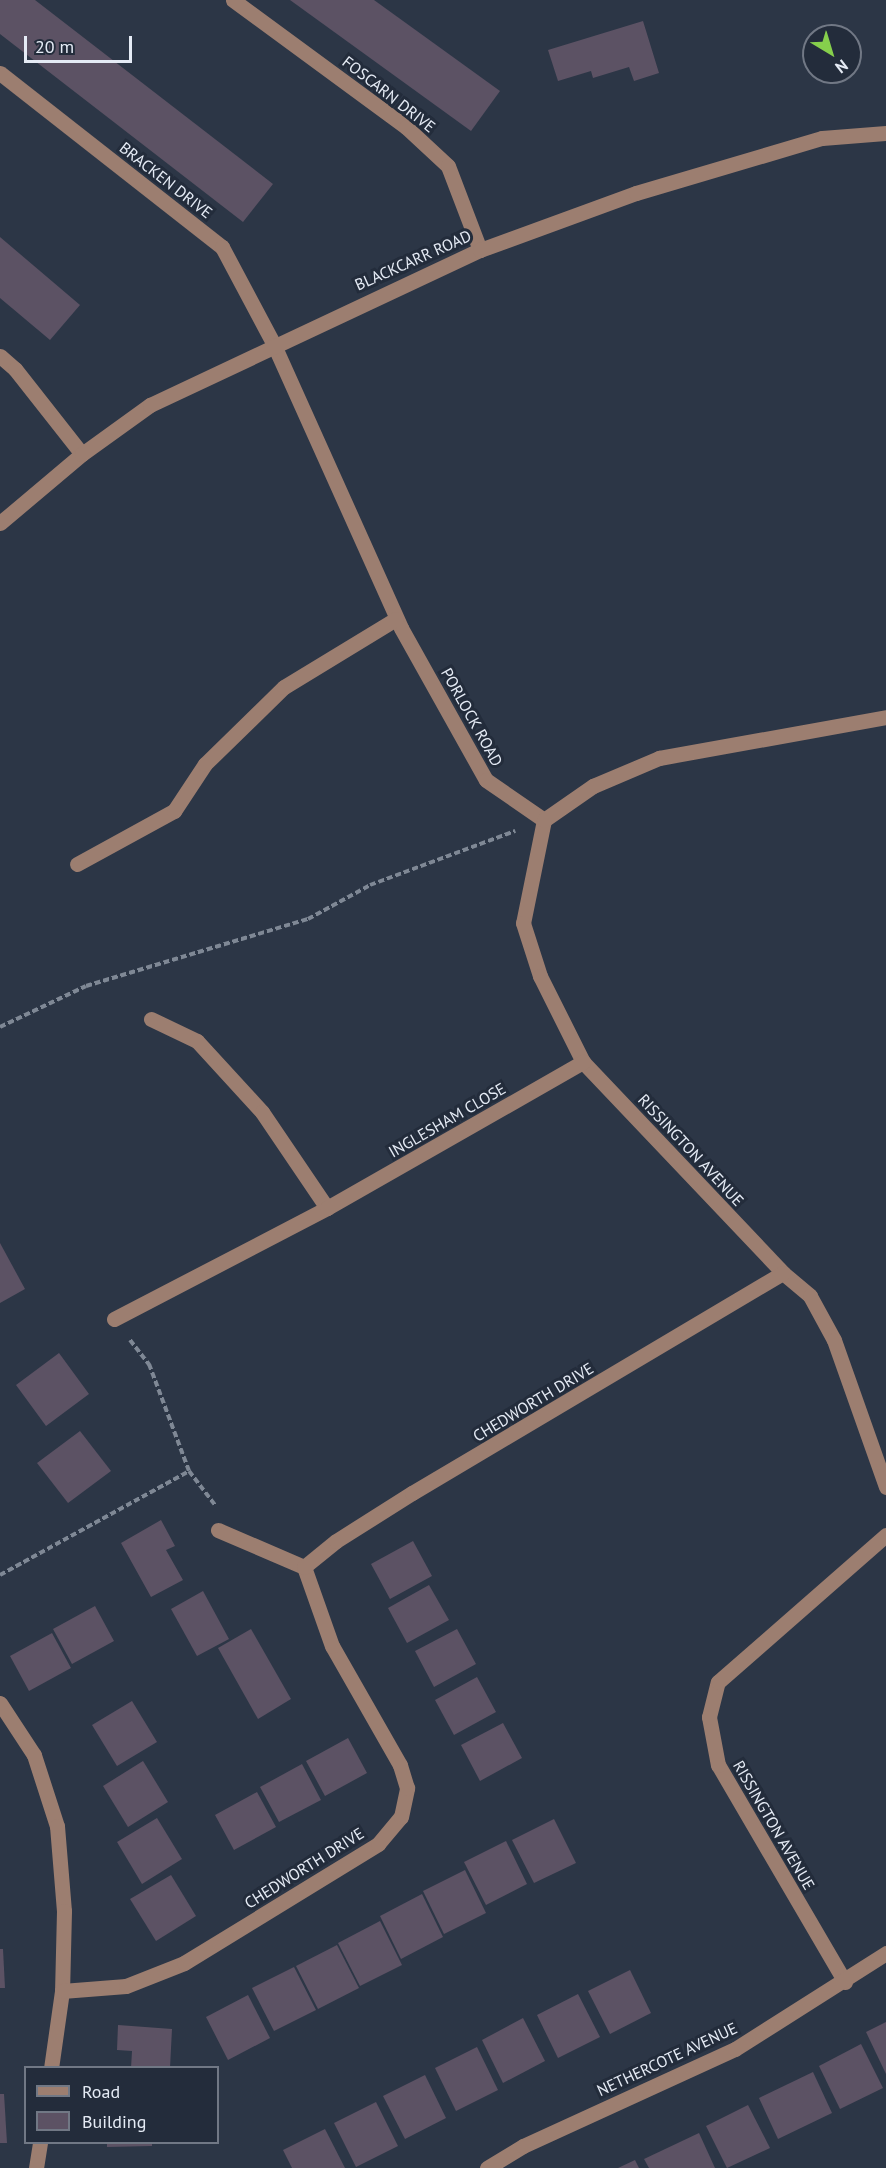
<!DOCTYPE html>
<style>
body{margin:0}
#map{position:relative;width:886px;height:2168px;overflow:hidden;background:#2c3646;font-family:"PT Sans",sans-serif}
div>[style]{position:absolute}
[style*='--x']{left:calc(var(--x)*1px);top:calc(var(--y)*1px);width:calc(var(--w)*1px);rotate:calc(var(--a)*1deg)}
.building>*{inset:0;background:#5c5264}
.path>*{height:4px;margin-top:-2px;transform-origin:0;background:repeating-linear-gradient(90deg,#7f8895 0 6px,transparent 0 9px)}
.minor>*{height:15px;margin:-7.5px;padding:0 7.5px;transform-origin:7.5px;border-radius:7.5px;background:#9c7e70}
span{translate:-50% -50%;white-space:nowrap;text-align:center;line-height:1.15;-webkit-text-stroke:6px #232c3b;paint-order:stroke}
.street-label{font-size:16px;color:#e5ebf5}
.legend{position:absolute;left:24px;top:2066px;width:195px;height:78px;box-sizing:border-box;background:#232c3b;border:2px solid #717885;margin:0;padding:8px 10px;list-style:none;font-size:18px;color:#e5ebf5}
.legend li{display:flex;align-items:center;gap:12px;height:30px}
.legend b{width:30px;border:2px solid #717885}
.north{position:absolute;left:802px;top:24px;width:60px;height:60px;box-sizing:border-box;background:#232c3b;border:2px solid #717885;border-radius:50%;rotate:142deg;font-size:16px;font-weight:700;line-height:24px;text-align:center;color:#e5ebf5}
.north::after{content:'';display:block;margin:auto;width:21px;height:27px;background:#86cf4c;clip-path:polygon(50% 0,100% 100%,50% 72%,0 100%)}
.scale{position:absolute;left:24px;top:36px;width:108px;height:27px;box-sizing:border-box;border:3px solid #e5ebf5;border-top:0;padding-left:8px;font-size:18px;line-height:21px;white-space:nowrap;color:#e5ebf5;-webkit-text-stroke:4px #232c3b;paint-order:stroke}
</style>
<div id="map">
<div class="building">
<div style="clip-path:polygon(0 0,35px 0,273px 184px,243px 222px,0 34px)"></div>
<div style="clip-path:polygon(290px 0,374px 0,500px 91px,471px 131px)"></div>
<div style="clip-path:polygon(643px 21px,659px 73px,634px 81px,629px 67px,593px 78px,591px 71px,558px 81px,548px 50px)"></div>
<div style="clip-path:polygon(0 237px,80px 305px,50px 340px,0 298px)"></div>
<div style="clip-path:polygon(0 1243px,25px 1289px,0 1303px)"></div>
<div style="clip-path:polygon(59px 1353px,89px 1394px,46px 1426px,16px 1385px)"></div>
<div style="clip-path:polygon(80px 1431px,111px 1471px,68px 1503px,37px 1463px)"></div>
<div style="clip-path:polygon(161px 1520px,175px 1546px,166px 1550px,183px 1580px,151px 1597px,121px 1543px)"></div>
<div style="clip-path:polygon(413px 1541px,432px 1576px,390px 1599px,371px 1564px)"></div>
<div style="clip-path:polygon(429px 1585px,449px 1620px,407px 1643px,388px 1608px)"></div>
<div style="clip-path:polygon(203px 1591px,229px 1639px,197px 1656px,171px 1609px)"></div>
<div style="clip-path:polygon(95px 1606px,114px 1641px,72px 1664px,53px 1629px)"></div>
<div style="clip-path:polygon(251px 1629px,291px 1699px,258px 1719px,218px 1648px)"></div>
<div style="clip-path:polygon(457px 1629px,476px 1664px,434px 1687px,415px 1651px)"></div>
<div style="clip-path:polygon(52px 1633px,71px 1668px,29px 1691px,10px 1656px)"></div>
<div style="clip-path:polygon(477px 1677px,496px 1712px,454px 1735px,435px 1700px)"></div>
<div style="clip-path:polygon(132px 1701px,157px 1742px,117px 1766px,92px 1725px)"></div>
<div style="clip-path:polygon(503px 1723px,522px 1758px,480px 1781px,461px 1745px)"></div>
<div style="clip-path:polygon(348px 1738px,367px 1773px,325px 1796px,306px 1761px)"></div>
<div style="clip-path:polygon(143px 1761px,168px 1802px,128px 1827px,103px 1786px)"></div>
<div style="clip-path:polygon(302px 1764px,321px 1800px,279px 1822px,260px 1787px)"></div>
<div style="clip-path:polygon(257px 1792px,276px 1827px,234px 1850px,215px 1815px)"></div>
<div style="clip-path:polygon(157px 1818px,182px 1859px,142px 1884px,117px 1842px)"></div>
<div style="clip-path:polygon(554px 1819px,576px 1863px,534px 1883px,512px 1840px)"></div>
<div style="clip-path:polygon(506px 1841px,527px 1884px,486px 1905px,464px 1862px)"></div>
<div style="clip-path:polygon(465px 1870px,486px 1913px,444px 1934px,423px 1891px)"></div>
<div style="clip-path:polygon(171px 1875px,196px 1916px,156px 1941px,130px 1899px)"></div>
<div style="clip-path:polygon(422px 1894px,443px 1937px,401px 1959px,380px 1916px)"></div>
<div style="clip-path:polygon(380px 1921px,402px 1965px,360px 1986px,338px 1943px)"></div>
<div style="clip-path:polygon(337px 1945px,359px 1988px,318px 2009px,296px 1966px)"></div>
<div style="clip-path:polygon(0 1949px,3px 1949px,5px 1988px,0 1988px)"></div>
<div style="clip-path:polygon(294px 1967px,316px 2010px,274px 2031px,252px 1988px)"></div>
<div style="clip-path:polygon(630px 1970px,651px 2013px,610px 2034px,588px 1991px)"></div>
<div style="clip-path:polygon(578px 1994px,600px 2037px,558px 2058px,537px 2015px)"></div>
<div style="clip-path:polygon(248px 1995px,270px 2038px,228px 2060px,206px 2017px)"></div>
<div style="clip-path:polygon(523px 2018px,545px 2061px,503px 2083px,482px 2040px)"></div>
<div style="clip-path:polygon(886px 2022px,886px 2074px,866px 2032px)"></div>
<div style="clip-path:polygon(118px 2025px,172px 2029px,170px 2068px,131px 2068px,132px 2051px,117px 2050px)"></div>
<div style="clip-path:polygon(861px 2044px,883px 2088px,840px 2109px,819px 2066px)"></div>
<div style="clip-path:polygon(477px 2047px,498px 2090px,456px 2111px,435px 2068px)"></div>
<div style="clip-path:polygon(813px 2072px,832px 2113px,778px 2139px,759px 2098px)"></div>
<div style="clip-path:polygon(425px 2075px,446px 2118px,405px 2139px,383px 2096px)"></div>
<div style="clip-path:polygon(0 2094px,4px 2094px,7px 2143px,0 2143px)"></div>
<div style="clip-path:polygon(376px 2102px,398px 2146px,356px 2167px,334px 2123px)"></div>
<div style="clip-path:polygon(748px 2105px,770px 2148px,727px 2168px,706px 2126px)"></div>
<div style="clip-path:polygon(325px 2129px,345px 2168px,292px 2168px,283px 2150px)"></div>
<div style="clip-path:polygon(699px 2133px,715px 2168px,649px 2168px,644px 2159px)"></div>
<div style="clip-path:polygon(107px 2142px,152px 2142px,152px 2146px,107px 2147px)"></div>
<div style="clip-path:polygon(635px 2160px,639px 2168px,618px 2168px)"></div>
</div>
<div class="path">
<div style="--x:0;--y:1027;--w:95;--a:-25.5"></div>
<div style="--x:86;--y:986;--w:232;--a:-16.8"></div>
<div style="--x:308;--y:919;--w:71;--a:-28.7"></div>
<div style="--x:370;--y:885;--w:155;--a:-20.4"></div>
<div style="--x:130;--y:1340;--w:31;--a:52"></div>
<div style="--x:149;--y:1364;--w:114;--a:69.5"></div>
<div style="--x:189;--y:1471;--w:43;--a:52.6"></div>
<div style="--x:0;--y:1575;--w:216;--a:-28.8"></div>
</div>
<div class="minor">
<div style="--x:233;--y:0;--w:215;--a:36.3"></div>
<div style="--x:406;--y:127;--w:57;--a:42.9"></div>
<div style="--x:448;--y:166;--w:90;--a:69.1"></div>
<div style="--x:0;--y:73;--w:282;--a:38.1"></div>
<div style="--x:222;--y:247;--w:111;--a:62"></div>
<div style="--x:274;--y:345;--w:310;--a:65.8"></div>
<div style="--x:401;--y:628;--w:174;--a:60.8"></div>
<div style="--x:486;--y:780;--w:70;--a:34.6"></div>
<div style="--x:0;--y:356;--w:20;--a:41"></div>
<div style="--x:15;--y:369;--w:108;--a:51.8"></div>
<div style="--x:0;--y:523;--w:107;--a:-40.1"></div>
<div style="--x:82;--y:454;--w:84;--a:-35.8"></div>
<div style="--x:150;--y:405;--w:365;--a:-25.2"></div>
<div style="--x:480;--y:250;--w:166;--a:-20.1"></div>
<div style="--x:636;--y:193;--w:194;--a:-16.5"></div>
<div style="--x:822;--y:138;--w:64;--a:-4.5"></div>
<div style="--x:544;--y:820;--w:105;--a:101.5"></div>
<div style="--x:523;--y:923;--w:56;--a:72.2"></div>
<div style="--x:540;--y:976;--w:96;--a:63.4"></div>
<div style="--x:583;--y:1062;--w:291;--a:46.5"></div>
<div style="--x:783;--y:1273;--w:35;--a:40"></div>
<div style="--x:810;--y:1296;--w:50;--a:61.4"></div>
<div style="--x:834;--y:1340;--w:156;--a:70.5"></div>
<div style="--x:544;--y:820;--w:60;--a:-34.8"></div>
<div style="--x:593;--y:786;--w:72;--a:-23"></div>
<div style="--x:659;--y:758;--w:231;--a:-10.2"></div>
<div style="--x:77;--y:864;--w:111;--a:-28.7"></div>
<div style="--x:174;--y:811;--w:56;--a:-56.6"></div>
<div style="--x:205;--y:764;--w:110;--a:-44.3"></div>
<div style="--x:284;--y:687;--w:131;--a:-31.3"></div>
<div style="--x:151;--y:1019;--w:51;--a:25.6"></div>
<div style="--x:197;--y:1041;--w:96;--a:47.5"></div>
<div style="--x:262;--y:1112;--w:116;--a:55.9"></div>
<div style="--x:114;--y:1319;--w:240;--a:-27.5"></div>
<div style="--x:327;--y:1208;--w:295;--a:-29.7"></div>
<div style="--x:218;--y:1530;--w:94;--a:23.3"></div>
<div style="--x:0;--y:1703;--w:62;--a:56.8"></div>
<div style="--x:34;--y:1755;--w:75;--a:72.1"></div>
<div style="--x:57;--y:1826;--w:85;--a:85.3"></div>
<div style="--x:64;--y:1911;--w:80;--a:91.4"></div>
<div style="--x:62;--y:1991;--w:78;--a:98.1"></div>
<div style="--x:845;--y:1982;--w:251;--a:-120.3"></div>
<div style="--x:718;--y:1765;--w:49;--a:-100.6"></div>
<div style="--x:709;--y:1717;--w:36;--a:-76"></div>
<div style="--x:718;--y:1682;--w:223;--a:-41.2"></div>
<div style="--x:62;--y:1991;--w:64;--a:-4.5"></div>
<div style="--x:126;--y:1986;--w:62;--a:-21.6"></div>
<div style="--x:184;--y:1963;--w:228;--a:-31.5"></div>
<div style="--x:378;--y:1844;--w:35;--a:-50"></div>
<div style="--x:401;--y:1817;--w:30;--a:-78"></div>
<div style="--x:407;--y:1788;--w:24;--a:-107"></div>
<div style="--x:400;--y:1765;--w:137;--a:-119.7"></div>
<div style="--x:332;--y:1646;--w:84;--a:-109.5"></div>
<div style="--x:304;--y:1567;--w:41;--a:-39.1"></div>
<div style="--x:336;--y:1541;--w:90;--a:-32.3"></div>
<div style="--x:412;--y:1493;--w:431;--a:-30.7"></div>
<div style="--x:36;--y:2168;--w:26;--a:-81"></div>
<div style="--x:487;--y:2168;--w:42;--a:-31.4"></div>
<div style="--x:523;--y:2146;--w:233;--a:-24.6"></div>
<div style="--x:735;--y:2049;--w:179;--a:-32.4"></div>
</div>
<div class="street-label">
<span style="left:389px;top:94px;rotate:38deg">FOSCARN DRIVE</span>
<span style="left:166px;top:180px;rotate:38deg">BRACKEN DRIVE</span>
<span style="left:413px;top:260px;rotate:-24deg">BLACKCARR ROAD</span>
<span style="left:472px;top:717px;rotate:61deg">PORLOCK ROAD</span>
<span style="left:447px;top:1120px;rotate:-30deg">INGLESHAM CLOSE</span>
<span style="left:691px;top:1150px;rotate:47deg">RISSINGTON AVENUE</span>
<span style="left:533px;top:1402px;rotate:-31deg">CHEDWORTH DRIVE</span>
<span style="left:774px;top:1825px;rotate:60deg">RISSINGTON AVENUE</span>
<span style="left:304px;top:1868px;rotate:-32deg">CHEDWORTH DRIVE</span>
<span style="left:667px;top:2059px;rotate:-25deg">NETHERCOTE AVENUE</span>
</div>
<ul class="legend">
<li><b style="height:8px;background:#9c7e70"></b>Road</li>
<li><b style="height:16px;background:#5c5264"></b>Building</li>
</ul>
<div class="north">N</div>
<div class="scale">20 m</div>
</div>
